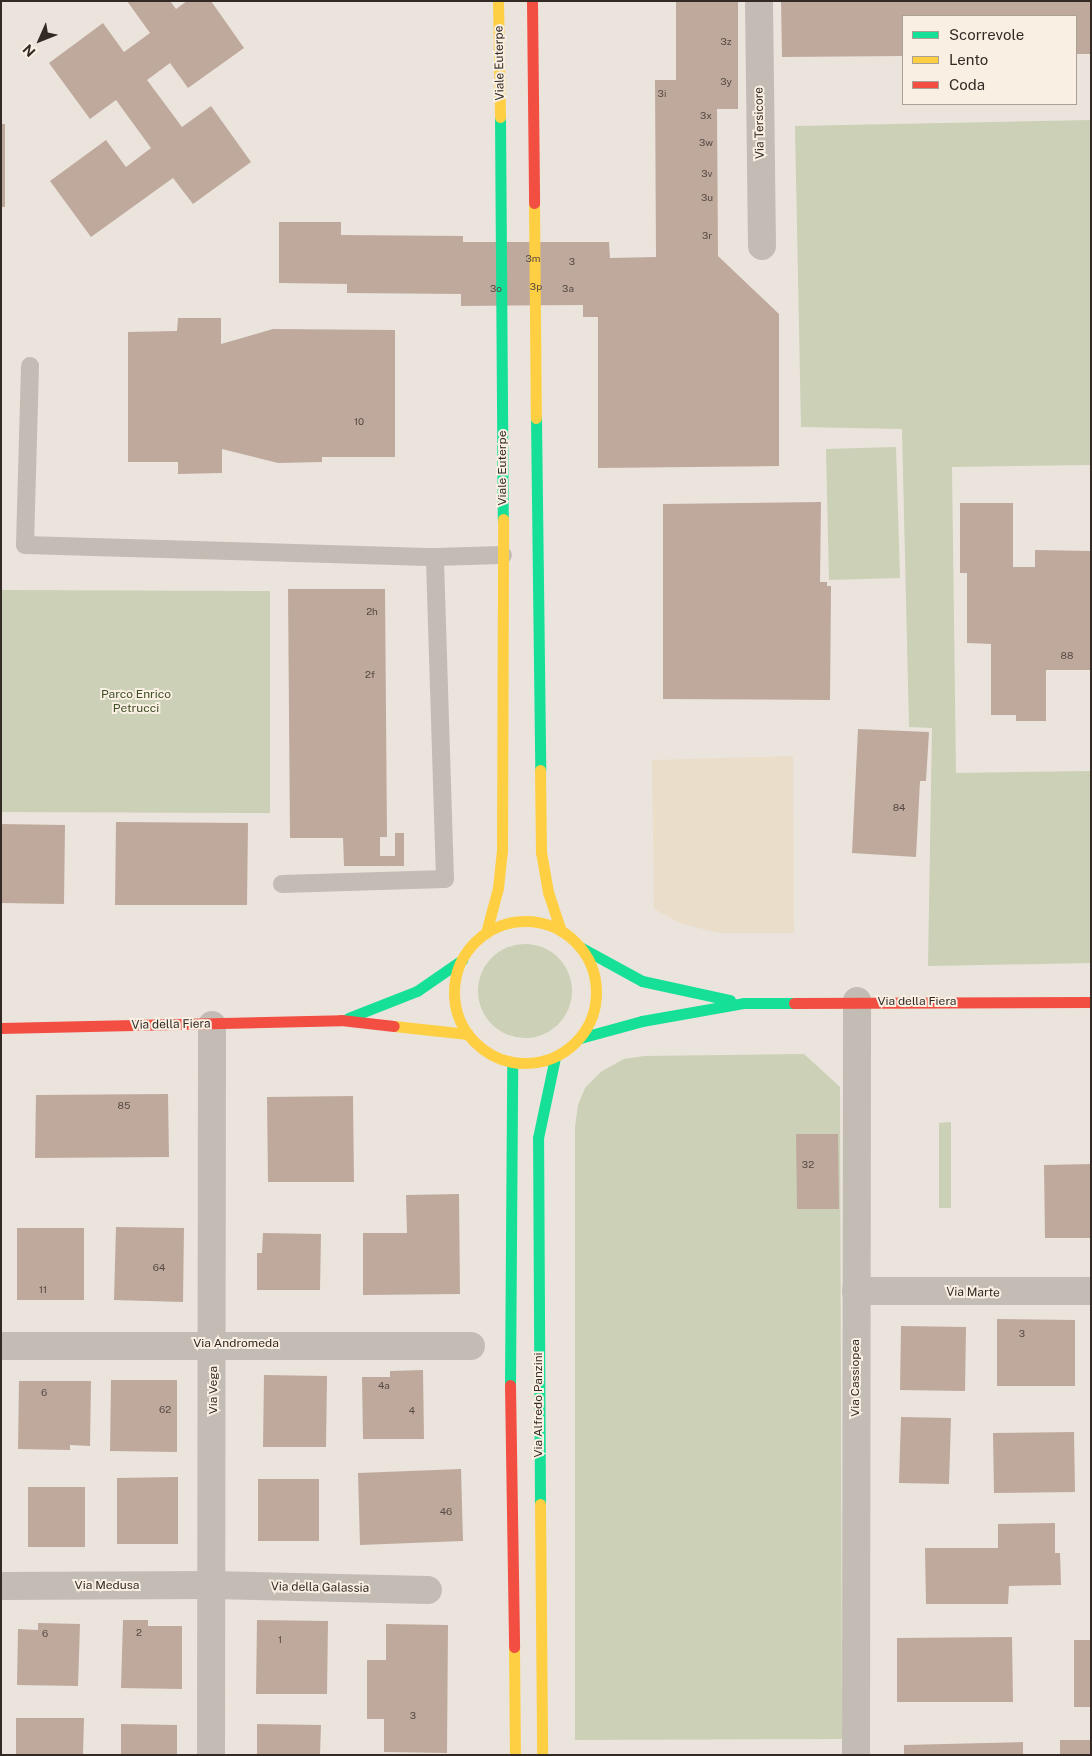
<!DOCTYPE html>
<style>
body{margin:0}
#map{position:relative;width:1092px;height:1756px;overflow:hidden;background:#ebe4dc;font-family:"Public Sans",sans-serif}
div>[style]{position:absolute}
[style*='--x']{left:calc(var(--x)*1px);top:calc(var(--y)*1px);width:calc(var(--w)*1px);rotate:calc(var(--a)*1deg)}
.green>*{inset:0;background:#cbd0b6}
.round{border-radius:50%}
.plaza>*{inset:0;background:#eaddca}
.building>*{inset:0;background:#bfa99d}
.lane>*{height:18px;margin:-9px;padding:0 9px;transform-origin:9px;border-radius:9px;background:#c3bcb5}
.street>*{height:28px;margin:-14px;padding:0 14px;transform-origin:14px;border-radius:14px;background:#c3bcb5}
.fast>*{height:11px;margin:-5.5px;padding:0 5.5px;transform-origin:5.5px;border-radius:5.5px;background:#16e098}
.slow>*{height:11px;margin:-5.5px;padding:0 5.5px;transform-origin:5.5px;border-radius:5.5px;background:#ffcf43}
.slow>.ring{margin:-5.5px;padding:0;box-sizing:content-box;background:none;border:11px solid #ffcf43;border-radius:50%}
.jam>*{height:11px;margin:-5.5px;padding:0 5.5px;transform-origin:5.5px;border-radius:5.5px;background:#f24e42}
span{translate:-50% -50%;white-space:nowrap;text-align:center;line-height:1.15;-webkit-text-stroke:4px #f9efe2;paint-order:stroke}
.number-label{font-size:10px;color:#564a43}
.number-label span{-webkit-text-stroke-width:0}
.street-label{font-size:12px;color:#332a25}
.park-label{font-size:12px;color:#405128}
.frame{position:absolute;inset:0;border:2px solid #332a25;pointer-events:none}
.legend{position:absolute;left:902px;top:15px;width:175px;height:90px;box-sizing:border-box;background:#f9efe2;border:1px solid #aaa096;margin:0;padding:6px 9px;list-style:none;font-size:15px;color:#332a25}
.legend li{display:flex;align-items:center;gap:10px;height:25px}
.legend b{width:25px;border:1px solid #aaa096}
.north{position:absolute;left:15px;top:15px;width:50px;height:50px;-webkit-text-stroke:4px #f9efe2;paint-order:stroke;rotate:226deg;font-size:14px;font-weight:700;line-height:20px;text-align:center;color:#332a25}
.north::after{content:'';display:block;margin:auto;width:18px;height:22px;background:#332a25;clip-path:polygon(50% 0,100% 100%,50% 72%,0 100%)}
</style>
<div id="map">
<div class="green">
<div style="clip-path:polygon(1091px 120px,1091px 465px,952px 467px,956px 773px,1091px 771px,1091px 963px,928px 966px,932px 728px,909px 727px,902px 429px,801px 427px,795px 126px)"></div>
<div style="clip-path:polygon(896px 447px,900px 578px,829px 580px,826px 449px)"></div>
<div style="clip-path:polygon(1px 590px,270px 591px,270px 813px,1px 812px)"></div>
<div class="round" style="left:478px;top:944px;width:94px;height:94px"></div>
<div style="clip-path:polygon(804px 1054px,840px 1087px,842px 1739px,575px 1740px,575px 1127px,578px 1105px,585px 1088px,602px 1071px,624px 1059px,644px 1056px)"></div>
<div style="clip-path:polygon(951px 1122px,951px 1208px,939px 1208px,939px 1123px)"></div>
</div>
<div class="plaza">
<div style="clip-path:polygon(793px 756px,794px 933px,719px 933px,682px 924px,654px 909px,652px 760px)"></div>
</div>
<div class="building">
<div style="clip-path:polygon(127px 1px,170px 1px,176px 9px,187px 1px,211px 1px,244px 48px,188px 88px,170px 63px,147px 80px,182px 127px,211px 106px,251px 162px,193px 204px,173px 178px,91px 237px,50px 181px,106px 140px,126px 167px,151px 148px,116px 100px,90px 119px,49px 63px,103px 23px,124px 52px,150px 33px)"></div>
<div style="clip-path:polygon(676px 1px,738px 1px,738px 109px,717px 109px,718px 256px,779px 314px,779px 466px,598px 468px,598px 317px,583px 317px,583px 305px,461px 306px,461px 294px,347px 293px,347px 284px,279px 283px,279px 222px,341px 222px,341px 235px,463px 236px,463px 242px,609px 242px,610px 258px,656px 257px,655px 80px,676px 80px)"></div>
<div style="clip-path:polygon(781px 1px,1091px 1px,1091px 54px,1076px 54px,1076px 16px,903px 16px,903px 56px,782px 57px)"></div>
<div style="clip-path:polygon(1px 124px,5px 124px,5px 207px,1px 207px)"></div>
<div style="clip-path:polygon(178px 318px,221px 318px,221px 344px,273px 329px,395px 330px,395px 457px,322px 457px,322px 462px,278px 463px,222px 449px,222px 473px,178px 474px,178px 462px,128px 462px,128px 332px,177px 331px)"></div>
<div style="clip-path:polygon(821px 502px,820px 582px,827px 582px,827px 586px,831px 586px,830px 700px,663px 699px,663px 504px)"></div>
<div style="clip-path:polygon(960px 503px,1013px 503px,1013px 567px,1035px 567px,1035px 550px,1091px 551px,1091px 670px,1046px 670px,1046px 721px,1016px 721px,1016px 715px,991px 715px,991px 644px,967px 643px,967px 573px,960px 573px)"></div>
<div style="clip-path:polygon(288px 589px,385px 589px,387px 837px,380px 837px,380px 856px,395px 856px,395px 833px,404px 833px,404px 866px,344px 866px,343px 838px,290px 838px)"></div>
<div style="clip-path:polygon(858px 729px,929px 732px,926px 781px,920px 781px,916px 857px,852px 853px)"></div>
<div style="clip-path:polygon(116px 822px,248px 823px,247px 905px,115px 905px)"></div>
<div style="clip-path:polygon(1px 824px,65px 825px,64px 904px,1px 903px)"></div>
<div style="clip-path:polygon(168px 1094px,169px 1157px,35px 1158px,36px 1095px)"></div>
<div style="clip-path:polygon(353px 1096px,354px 1182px,268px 1182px,267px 1097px)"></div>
<div style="clip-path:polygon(796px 1134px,838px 1134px,839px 1209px,797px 1209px)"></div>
<div style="clip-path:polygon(1091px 1164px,1091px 1238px,1045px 1238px,1044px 1165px)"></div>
<div style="clip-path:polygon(459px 1194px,460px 1294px,363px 1295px,363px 1233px,407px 1233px,406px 1195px)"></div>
<div style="clip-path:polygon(116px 1227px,184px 1228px,183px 1302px,114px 1300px)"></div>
<div style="clip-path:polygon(17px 1228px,84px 1228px,84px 1300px,17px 1300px)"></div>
<div style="clip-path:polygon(263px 1233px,321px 1234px,320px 1290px,257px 1290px,257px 1253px,262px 1253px)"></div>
<div style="clip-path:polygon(997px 1319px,1075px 1320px,1075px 1386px,997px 1386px)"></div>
<div style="clip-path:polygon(901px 1326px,966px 1327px,965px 1391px,900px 1390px)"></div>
<div style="clip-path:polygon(423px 1370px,424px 1439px,363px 1439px,362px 1377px,390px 1377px,390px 1371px)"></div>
<div style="clip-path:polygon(264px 1375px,327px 1376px,326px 1447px,263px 1447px)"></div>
<div style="clip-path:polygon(111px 1380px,177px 1380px,177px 1452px,110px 1451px)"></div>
<div style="clip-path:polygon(19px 1381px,91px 1381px,90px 1446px,70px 1445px,70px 1450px,18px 1449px)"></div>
<div style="clip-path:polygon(901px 1417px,951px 1418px,949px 1484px,899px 1483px)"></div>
<div style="clip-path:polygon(1074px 1432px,1075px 1492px,994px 1493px,993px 1433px)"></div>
<div style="clip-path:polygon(461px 1469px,463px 1541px,360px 1545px,358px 1473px)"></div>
<div style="clip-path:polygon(178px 1477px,178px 1544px,117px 1544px,117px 1478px)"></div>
<div style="clip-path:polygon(258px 1479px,319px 1479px,319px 1541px,258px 1541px)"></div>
<div style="clip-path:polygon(28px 1487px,85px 1487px,85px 1547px,28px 1547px)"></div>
<div style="clip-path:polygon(1055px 1523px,1055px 1553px,1060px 1553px,1061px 1585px,1009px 1586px,1008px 1604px,926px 1604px,925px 1548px,998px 1548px,998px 1524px)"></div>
<div style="clip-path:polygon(123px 1620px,148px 1620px,148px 1626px,182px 1626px,182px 1689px,121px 1688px)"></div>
<div style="clip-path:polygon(257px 1620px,328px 1621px,327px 1694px,256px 1694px)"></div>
<div style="clip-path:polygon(38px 1623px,80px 1624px,78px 1686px,17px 1685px,18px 1629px,38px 1630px)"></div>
<div style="clip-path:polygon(386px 1624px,448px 1625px,447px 1753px,384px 1752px,384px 1719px,367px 1719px,367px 1660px,386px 1660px)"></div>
<div style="clip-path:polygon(1012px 1637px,1013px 1702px,897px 1702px,897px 1638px)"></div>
<div style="clip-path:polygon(1074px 1640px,1091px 1640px,1091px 1707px,1074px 1707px)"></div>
<div style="clip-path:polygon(16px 1718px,84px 1718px,83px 1755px,16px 1755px)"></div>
<div style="clip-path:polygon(121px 1724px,177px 1725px,177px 1755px,121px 1755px)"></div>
<div style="clip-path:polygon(257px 1724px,321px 1725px,320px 1755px,257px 1755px)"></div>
<div style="clip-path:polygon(1060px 1740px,1091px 1740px,1091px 1755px,1060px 1755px)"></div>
<div style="clip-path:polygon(1023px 1742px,1023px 1755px,904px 1755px,904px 1745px)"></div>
</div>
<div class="lane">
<div style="--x:30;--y:366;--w:179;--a:91.6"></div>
<div style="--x:25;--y:545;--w:410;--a:1.7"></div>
<div style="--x:282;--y:884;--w:163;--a:-1.8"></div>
<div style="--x:445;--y:879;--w:322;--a:-91.8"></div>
<div style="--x:435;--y:557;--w:68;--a:-1.7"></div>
</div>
<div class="street">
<div style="--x:759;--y:1;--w:245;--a:89.3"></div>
<div style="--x:856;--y:1291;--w:235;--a:0"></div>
<div style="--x:1;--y:1346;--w:470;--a:0"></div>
<div style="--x:1;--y:1586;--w:211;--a:-0.3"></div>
<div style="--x:212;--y:1585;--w:216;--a:1.3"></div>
<div style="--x:211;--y:1755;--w:730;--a:-89.92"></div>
<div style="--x:856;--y:1755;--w:754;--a:-89.92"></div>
</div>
<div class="fast">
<div style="--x:500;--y:117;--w:402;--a:89.6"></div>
<div style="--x:536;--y:418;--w:352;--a:89.3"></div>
<div style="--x:580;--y:947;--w:71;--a:28.7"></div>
<div style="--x:642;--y:981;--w:90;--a:12.2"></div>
<div style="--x:348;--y:1018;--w:74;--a:-21.4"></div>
<div style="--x:417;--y:991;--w:55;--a:-34.6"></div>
<div style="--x:580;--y:1038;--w:64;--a:-15.3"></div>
<div style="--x:642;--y:1021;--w:104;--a:-10"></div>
<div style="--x:744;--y:1003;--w:50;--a:0"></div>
<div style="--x:510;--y:1385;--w:323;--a:-89.6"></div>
<div style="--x:540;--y:1504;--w:366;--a:-90.3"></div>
<div style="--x:538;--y:1138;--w:83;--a:-78.1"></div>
</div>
<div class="slow">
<div style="--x:498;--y:1;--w:116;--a:89"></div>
<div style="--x:534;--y:203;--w:215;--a:89.5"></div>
<div style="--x:540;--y:770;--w:82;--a:89.3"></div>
<div style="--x:541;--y:852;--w:41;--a:80.1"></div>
<div style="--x:548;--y:892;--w:41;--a:71.6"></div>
<div class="ring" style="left:454px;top:921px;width:131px;height:131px"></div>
<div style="--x:486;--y:933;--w:47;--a:-75.1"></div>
<div style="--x:498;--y:888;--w:37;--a:-84"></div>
<div style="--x:502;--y:851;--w:332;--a:-89.8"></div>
<div style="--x:394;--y:1026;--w:74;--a:6.2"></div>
<div style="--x:540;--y:1504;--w:251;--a:89.5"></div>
<div style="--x:514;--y:1647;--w:108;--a:89.5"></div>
</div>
<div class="jam">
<div style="--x:532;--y:1;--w:202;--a:89.4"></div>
<div style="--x:794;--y:1003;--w:297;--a:-0.2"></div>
<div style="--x:1;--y:1028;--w:340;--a:-1.3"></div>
<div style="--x:341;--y:1020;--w:53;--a:6.5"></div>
<div style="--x:510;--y:1385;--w:262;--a:89.1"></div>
</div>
<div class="number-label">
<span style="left:726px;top:42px">3z</span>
<span style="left:726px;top:82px">3y</span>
<span style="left:662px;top:94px">3i</span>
<span style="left:706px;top:116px">3x</span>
<span style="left:706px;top:143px">3w</span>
<span style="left:707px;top:174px">3v</span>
<span style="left:707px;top:198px">3u</span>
<span style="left:707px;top:236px">3r</span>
<span style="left:533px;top:259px">3m</span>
<span style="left:572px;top:262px">3</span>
<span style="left:536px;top:287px">3p</span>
<span style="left:496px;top:289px">3o</span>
<span style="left:568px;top:289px">3a</span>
<span style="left:359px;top:422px">10</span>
<span style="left:372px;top:612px">2h</span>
<span style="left:1067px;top:656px">88</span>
<span style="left:370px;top:675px">2f</span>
<span style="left:899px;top:808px">84</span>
<span style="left:124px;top:1106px">85</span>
<span style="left:808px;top:1165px">32</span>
<span style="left:159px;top:1268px">64</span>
<span style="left:43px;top:1290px">11</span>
<span style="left:1022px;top:1334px">3</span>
<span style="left:384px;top:1386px">4a</span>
<span style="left:44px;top:1393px">6</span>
<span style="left:165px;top:1410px">62</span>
<span style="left:412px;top:1411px">4</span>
<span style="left:446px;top:1512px">46</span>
<span style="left:139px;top:1633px">2</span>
<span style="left:45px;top:1634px">6</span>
<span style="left:280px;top:1640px">1</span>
<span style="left:413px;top:1716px">3</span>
</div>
<div class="street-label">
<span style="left:500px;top:63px;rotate:-91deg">Viale Euterpe</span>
<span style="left:760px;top:123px;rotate:-91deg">Via Tersicore</span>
<span style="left:503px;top:468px;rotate:-90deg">Viale Euterpe</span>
<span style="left:917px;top:1002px">Via della Fiera</span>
<span style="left:171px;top:1025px;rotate:-1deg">Via della Fiera</span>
<span style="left:973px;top:1293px;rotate:1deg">Via Marte</span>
<span style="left:236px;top:1344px">Via Andromeda</span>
<span style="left:856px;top:1378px;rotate:-90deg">Via Cassiopea</span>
<span style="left:214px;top:1390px;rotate:-90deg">Via Vega</span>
<span style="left:539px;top:1405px;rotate:-90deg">Via Alfredo Panzini</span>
<span style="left:107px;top:1586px">Via Medusa</span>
<span style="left:320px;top:1588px;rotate:1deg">Via della Galassia</span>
</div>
<div class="park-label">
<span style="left:136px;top:702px">Parco Enrico<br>Petrucci</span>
</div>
<div class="frame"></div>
<ul class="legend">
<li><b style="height:6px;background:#16e098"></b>Scorrevole</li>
<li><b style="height:6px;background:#ffcf43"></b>Lento</li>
<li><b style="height:6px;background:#f24e42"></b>Coda</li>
</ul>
<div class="north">N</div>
</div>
